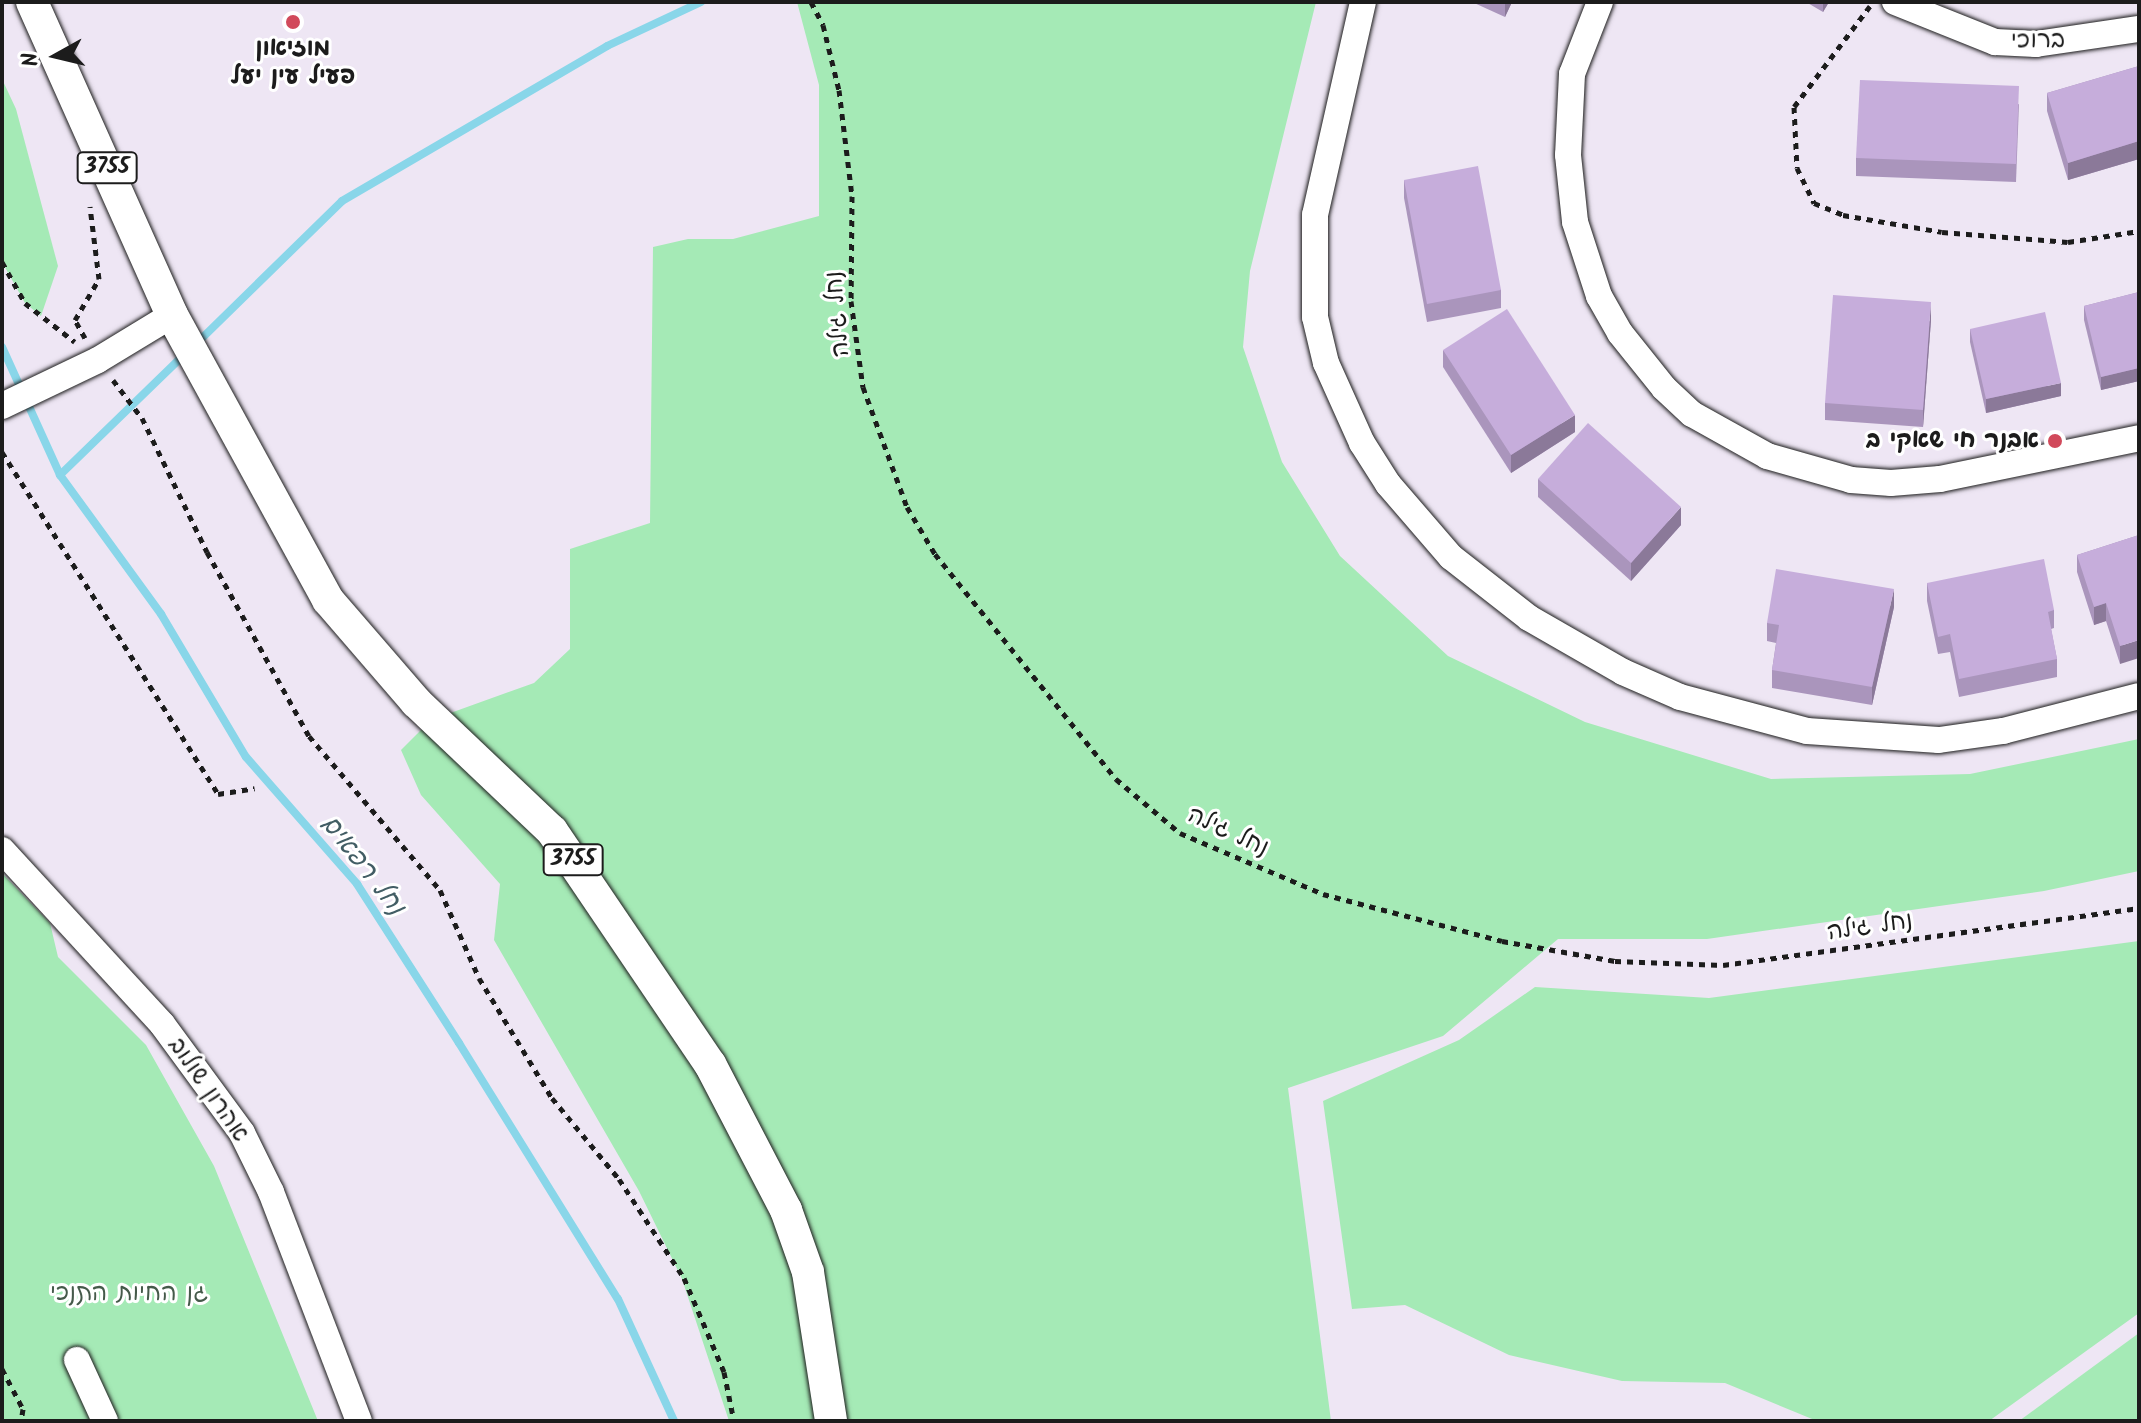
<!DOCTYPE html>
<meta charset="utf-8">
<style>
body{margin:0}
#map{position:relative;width:2141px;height:1423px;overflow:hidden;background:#eee6f4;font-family:Kalam,"Playpen Sans Hebrew",sans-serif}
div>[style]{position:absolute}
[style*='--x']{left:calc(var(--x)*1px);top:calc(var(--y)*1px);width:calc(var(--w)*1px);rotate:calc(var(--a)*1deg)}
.green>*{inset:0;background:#a5eab6}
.stream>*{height:8px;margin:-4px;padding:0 4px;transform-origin:4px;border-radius:4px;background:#89d6e9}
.path>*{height:5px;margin-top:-2.5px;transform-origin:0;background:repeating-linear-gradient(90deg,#1c1c1c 0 6px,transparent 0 12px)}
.roads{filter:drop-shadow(0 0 2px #1c1c1c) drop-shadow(0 0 2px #1c1c1c)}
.minor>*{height:26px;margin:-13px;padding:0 13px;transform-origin:13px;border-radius:13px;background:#fff}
.major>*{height:32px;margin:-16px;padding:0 16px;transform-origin:16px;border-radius:16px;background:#fff}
.wall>*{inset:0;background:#aa95bc}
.shaded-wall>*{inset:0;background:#8b7999}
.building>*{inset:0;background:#c6addb}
.dots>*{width:22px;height:22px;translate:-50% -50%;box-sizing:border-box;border:4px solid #fff;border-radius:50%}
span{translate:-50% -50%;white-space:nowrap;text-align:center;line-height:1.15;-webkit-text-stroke:6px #fff;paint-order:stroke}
.shield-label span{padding:2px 6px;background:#fff;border:2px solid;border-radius:6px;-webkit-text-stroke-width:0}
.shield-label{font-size:22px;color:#1c1c1c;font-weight:700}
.street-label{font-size:24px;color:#1c1c1c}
.poi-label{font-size:24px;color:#1c1c1c;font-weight:700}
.right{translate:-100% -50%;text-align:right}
.park-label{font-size:24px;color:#455a4a}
.water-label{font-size:26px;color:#425d64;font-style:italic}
.frame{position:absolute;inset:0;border:4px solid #1c1c1c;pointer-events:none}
.north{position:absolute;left:16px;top:16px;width:80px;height:80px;-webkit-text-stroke:6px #fff;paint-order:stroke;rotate:262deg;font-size:22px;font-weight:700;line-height:32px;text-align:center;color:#1c1c1c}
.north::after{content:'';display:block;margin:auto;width:28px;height:36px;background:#1c1c1c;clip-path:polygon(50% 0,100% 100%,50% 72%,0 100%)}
</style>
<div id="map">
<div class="green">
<div style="clip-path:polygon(797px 2px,1316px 2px,1250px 271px,1243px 347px,1282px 462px,1340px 556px,1448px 656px,1585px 722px,1771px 779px,1970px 774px,2139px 739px,2139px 871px,2044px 891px,1707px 939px,1558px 939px,1443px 1036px,1288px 1088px,1331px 1421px,729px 1421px,682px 1279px,639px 1191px,494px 940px,500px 884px,421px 795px,401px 750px,431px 720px,534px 683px,570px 649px,570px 549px,650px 523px,653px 247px,688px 239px,733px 239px,819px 216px,819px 85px)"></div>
<div style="clip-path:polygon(2px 79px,16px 109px,58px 266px,41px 316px,25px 303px,2px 262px)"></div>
<div style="clip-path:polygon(2px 873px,50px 923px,58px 957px,146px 1045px,214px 1166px,318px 1421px,2px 1421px)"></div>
<div style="clip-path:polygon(2139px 941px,2139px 1313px,1989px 1421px,1817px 1421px,1725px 1383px,1622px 1381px,1509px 1355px,1405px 1305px,1352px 1309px,1323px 1101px,1459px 1040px,1535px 987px,1709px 998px)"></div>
<div style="clip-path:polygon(2139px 1333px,2139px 1421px,2019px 1421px)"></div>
</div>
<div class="stream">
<div style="--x:196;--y:344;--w:204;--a:-44.4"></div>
<div style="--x:342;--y:201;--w:307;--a:-30.3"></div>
<div style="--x:607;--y:46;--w:104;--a:-25.1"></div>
<div style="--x:2;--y:347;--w:141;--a:65.6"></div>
<div style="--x:60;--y:475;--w:172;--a:54"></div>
<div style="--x:161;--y:614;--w:166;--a:59.3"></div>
<div style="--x:246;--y:757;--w:169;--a:48.8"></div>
<div style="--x:357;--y:884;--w:189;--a:57.3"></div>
<div style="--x:459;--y:1043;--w:301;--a:58.2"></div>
<div style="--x:618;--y:1299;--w:134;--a:65.3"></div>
<div style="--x:60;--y:475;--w:175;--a:-44.1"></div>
</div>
<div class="path">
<div style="--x:811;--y:2;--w:26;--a:62"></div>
<div style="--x:823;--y:25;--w:67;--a:76.2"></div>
<div style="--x:839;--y:90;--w:107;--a:83"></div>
<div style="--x:852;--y:196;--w:105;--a:90.5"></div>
<div style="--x:851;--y:301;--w:87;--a:82.1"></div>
<div style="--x:863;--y:387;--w:128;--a:69.9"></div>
<div style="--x:907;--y:507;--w:55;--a:59.2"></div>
<div style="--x:935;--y:554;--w:289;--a:51.2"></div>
<div style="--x:1116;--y:779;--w:84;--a:40.2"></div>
<div style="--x:1180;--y:833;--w:155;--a:23.1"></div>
<div style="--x:1323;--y:894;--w:185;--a:14.7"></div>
<div style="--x:1502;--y:941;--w:115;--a:10"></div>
<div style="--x:1615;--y:961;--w:108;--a:2.1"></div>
<div style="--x:1723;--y:965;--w:420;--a:-7.8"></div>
<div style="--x:1870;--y:6;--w:126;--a:127"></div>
<div style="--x:1794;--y:107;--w:61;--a:87.2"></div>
<div style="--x:1797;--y:168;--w:39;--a:64"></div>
<div style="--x:1814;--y:203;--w:31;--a:22"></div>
<div style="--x:1843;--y:215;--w:100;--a:9.7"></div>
<div style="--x:1942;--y:232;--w:126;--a:4.5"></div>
<div style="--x:2068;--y:242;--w:72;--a:-8.8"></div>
<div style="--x:2;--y:262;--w:47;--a:60.7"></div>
<div style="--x:25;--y:303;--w:63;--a:38"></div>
<div style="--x:85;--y:338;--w:21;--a:-119"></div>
<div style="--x:75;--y:320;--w:48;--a:-59.7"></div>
<div style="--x:99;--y:279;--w:73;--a:-97.1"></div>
<div style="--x:113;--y:380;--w:48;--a:52.7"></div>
<div style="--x:142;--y:418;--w:149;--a:64.1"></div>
<div style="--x:207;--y:552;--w:210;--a:61"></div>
<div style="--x:309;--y:736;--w:202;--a:49.6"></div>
<div style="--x:440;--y:890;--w:96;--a:66.1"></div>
<div style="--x:479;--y:978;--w:140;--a:58.7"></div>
<div style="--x:552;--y:1098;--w:105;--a:50.4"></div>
<div style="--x:619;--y:1179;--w:118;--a:56.7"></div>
<div style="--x:684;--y:1278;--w:102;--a:66.9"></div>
<div style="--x:724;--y:1372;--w:50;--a:78.5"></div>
<div style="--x:2;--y:452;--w:404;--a:57.7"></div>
<div style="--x:218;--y:794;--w:37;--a:-9"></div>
<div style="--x:2;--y:1369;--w:45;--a:62.3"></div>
<div style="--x:23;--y:1409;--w:12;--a:99"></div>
</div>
<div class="roads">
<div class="minor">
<div style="--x:1363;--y:2;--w:218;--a:102.7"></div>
<div style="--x:1315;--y:215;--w:102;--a:90"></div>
<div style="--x:1315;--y:317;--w:47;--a:76.6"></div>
<div style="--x:1326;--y:363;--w:88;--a:65.8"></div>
<div style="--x:1362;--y:443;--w:49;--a:57.6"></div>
<div style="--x:1388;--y:484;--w:96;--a:49.2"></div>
<div style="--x:1451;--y:557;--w:99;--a:38"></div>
<div style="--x:1529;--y:618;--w:108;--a:29.9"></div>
<div style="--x:1623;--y:672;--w:62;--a:23.7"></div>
<div style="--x:1680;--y:697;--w:131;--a:15"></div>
<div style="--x:1807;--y:731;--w:132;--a:3.9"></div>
<div style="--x:1939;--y:740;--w:65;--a:-8"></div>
<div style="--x:2003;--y:731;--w:140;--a:-14.4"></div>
<div style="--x:1600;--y:2;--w:77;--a:111.3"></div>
<div style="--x:1572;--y:74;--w:81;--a:92.8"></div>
<div style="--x:1568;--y:155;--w:67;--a:84"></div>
<div style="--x:1575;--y:222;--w:78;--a:72"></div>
<div style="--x:1599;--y:296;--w:43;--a:60.4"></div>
<div style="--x:1620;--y:333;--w:70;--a:51.3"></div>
<div style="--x:1664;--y:388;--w:38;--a:43"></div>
<div style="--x:1692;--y:414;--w:86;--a:29.2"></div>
<div style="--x:1767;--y:456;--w:87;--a:15.9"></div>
<div style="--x:1851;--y:480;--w:40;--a:4.3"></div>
<div style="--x:1891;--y:483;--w:49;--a:-4.7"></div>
<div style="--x:1940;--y:479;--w:203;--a:-11.6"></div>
<div style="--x:1895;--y:2;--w:108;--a:21.8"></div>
<div style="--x:1995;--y:42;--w:41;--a:2.8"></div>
<div style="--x:2036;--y:44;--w:104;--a:-8.3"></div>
<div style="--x:2;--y:406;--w:106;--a:-25.6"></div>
<div style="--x:98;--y:360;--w:87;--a:-31.3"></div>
<div style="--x:2;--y:850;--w:236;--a:47.4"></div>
<div style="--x:162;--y:1024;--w:135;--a:53.7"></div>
<div style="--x:242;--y:1133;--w:66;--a:63.8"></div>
<div style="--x:271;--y:1192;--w:245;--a:69"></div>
<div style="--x:77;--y:1360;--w:67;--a:65.3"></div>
</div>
<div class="major">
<div style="--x:32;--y:2;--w:343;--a:65.9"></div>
<div style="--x:172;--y:315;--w:325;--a:61.3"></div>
<div style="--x:328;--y:600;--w:135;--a:49.2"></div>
<div style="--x:416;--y:702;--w:187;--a:43.5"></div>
<div style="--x:552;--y:831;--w:282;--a:55.9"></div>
<div style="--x:710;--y:1064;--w:165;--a:62.5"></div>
<div style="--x:786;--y:1210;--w:66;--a:70.5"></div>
<div style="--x:808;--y:1272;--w:151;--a:81.2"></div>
</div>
</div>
<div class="wall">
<div style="clip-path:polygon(1472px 2px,1512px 2px,1505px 17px)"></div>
<div style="clip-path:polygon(1806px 2px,1829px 2px,1823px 12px)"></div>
<div style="clip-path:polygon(2139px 66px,2139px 159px,2068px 180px,2047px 111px,2047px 93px)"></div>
<div style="clip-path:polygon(2019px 104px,2016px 182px,1856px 176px,1856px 158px)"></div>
<div style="clip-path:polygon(1404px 180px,1501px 290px,1501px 308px,1427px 322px,1404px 198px)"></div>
<div style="clip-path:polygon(2139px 292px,2139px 381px,2101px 390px,2084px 320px,2084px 306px)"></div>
<div style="clip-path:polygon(1931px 320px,1923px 427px,1825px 420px,1825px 403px)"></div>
<div style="clip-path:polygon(1970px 329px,2061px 396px,1986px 413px,1970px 342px)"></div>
<div style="clip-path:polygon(1443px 350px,1575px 432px,1511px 473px,1443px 367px)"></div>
<div style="clip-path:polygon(1538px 479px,1681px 525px,1631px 581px,1538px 497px)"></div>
<div style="clip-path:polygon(2139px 535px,2120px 664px,2106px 621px,2094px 625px,2077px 572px,2077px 555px)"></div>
<div style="clip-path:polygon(1927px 583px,2054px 610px,2054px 628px,2051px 629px,2057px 659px,2057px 677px,1959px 697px,1950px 652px,1938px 654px,1927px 601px)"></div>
<div style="clip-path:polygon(1894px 607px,1872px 705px,1772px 688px,1772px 670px,1776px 643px,1767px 641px,1767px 623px)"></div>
</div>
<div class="shaded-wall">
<div style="clip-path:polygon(1505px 2px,1512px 2px,1505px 17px)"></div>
<div style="clip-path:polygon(1823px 2px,1829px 2px,1823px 12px)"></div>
<div style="clip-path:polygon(2139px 141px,2139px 159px,2068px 180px,2068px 163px)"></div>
<div style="clip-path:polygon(1931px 302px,1931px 320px,1923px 427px,1923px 410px)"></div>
<div style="clip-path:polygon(2139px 368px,2139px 381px,2101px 390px,2101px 377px)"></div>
<div style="clip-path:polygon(2061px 383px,2061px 396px,1986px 413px,1986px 399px)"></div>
<div style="clip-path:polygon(1575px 415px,1575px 432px,1511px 473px,1511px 455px)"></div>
<div style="clip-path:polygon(1681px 507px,1681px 525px,1631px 581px,1631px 563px)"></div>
<div style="clip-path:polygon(1894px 589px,1894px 607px,1872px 705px,1872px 687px)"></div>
<div style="clip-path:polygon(2106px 603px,2106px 621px,2094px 625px,2094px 607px)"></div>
<div style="clip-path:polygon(2139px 640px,2139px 658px,2120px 664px,2120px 646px)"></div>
</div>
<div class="building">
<div style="clip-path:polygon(2139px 66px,2139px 141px,2068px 163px,2047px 93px)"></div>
<div style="clip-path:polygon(1860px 80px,2019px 86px,2016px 164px,1856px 158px)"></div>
<div style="clip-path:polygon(1478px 166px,1501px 290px,1427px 304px,1404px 180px)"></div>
<div style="clip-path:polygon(2139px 292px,2139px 368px,2101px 377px,2084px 306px)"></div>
<div style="clip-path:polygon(1833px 295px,1931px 302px,1923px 410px,1825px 403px)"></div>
<div style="clip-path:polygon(1507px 309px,1575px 415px,1511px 455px,1443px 350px)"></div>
<div style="clip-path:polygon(2045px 312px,2061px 383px,1986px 399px,1970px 329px)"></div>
<div style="clip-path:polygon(1588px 423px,1681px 507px,1631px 563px,1538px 479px)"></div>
<div style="clip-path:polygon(2139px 535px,2139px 640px,2120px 646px,2106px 603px,2094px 607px,2077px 555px)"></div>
<div style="clip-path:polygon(2044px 559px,2054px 610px,2048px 612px,2057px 659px,1959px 679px,1950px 634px,1938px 637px,1927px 583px)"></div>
<div style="clip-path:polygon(1776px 569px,1894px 589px,1872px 687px,1772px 670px,1779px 625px,1767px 623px)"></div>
</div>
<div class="dots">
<div style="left:293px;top:22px;background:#d1495b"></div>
<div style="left:2055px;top:441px;background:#d1495b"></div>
</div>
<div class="shield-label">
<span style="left:107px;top:168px">3755</span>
<span style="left:573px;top:860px">3755</span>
</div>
<div class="street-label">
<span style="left:2038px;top:41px;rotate:-1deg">ברוכי</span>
<span style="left:838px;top:314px;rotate:-95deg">נחל גילה</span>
<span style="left:1228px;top:832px;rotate:25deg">נחל גילה</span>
<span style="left:1870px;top:927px;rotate:-8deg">נחל גילה</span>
<span style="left:208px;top:1090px;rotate:55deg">אהרון שולוב</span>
</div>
<div class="poi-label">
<span style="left:293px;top:63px">מוזיאון<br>פעיל עין יעל</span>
<span class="right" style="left:2039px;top:441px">אבנר חי שאקי ב</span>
</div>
<div class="park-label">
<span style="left:129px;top:1294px">גן החיות התנכי</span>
</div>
<div class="water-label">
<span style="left:362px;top:866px;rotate:52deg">נחל רפאים</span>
</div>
<div class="frame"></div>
<div class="north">N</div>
</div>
